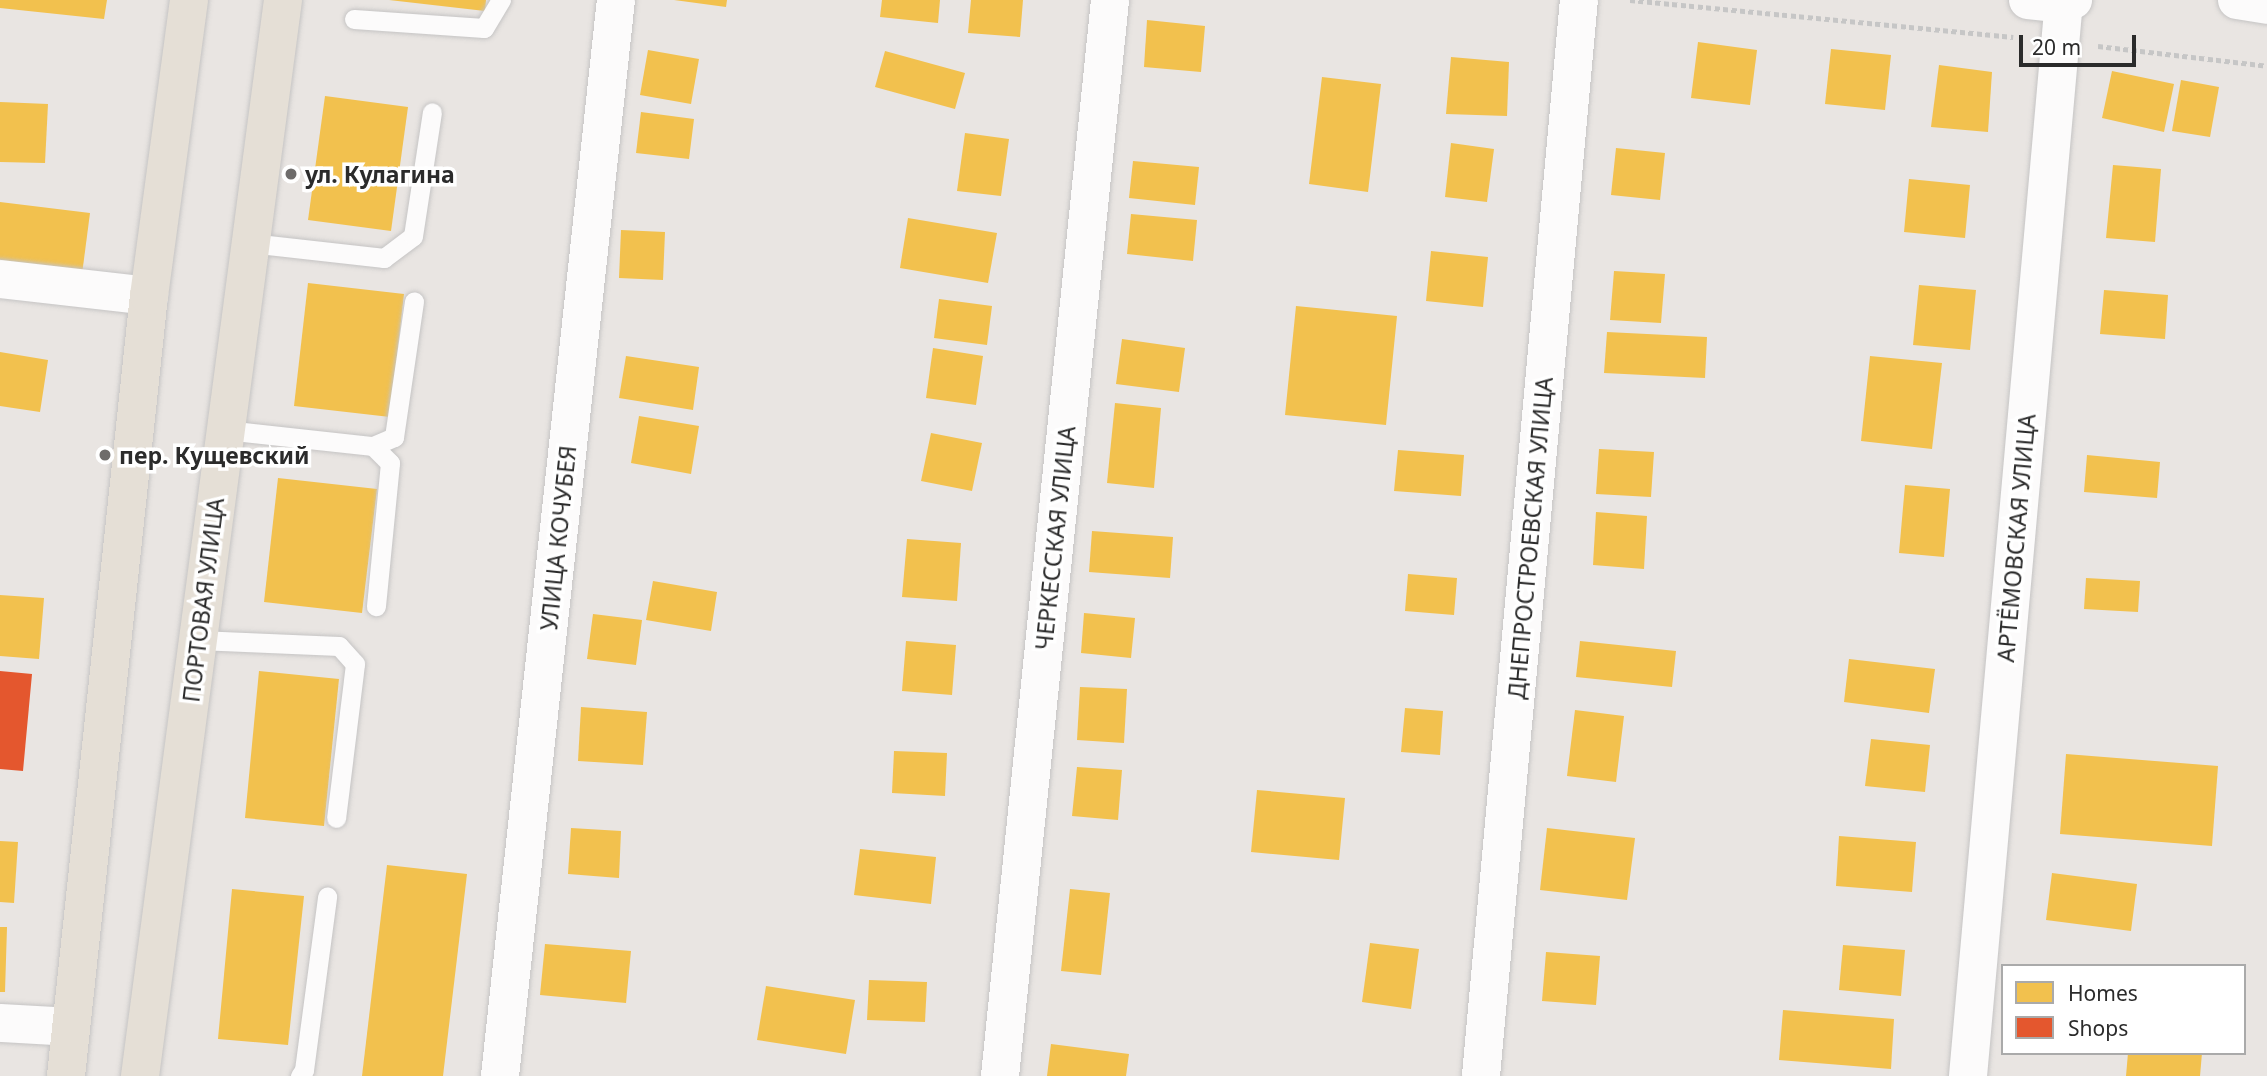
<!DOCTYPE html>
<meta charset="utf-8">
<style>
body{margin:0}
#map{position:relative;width:2267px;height:1076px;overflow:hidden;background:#e9e5e2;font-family:"Noto Sans",sans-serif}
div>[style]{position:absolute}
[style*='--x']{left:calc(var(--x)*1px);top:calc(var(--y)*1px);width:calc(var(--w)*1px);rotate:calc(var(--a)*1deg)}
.homes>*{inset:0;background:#f2c14e}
.shops>*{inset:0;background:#e4572e}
.path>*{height:4.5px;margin-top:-2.25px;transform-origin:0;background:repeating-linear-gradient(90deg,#c6c6c6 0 5px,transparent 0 8.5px)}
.roads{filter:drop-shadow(0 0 2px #c5c4c4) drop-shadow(0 0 2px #c5c4c4)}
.lane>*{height:19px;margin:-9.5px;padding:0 9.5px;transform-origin:9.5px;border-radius:9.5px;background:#fcfbfb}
.street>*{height:38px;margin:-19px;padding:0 19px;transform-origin:19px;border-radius:19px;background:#fcfbfb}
.secondary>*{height:38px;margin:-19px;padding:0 19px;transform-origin:19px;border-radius:19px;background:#fcfbfb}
.primary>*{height:38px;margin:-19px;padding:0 19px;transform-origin:19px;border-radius:19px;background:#e5dfd6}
.dots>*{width:19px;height:19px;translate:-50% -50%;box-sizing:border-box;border:4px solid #fff;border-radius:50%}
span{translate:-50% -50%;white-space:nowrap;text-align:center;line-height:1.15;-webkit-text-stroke:7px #fff;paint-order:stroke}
.poi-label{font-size:23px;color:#2b2b2b;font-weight:700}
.left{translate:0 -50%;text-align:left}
.street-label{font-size:23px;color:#2b2b2b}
.legend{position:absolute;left:2001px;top:964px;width:245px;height:91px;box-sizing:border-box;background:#fff;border:2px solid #aaa;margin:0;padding:9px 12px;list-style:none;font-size:21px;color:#2b2b2b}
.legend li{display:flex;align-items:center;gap:14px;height:35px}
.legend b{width:35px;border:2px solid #aaa}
.scale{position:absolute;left:2019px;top:35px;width:117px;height:32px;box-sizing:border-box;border:4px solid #2b2b2b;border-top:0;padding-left:9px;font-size:21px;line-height:24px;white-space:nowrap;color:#2b2b2b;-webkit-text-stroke:5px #fff;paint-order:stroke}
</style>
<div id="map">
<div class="homes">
<div style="clip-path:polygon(0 0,107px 0,104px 19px,0 8px)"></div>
<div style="clip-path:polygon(389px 0,486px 0,485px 11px)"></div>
<div style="clip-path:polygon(674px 0,727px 0,726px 7px)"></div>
<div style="clip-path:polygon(882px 0,940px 0,938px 23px,880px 17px)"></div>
<div style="clip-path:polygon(971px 0,1023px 0,1020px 37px,968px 33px)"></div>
<div style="clip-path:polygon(1147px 20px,1205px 26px,1201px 72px,1144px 67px)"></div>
<div style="clip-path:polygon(1698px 42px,1757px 50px,1750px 105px,1691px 98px)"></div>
<div style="clip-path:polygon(1831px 49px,1891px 55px,1885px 110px,1825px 104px)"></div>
<div style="clip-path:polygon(648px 50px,699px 59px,691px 104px,640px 95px)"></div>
<div style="clip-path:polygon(885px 51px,965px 73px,955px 109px,875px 87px)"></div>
<div style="clip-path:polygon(1451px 57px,1509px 62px,1507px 116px,1446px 114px)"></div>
<div style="clip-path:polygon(1939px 65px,1992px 72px,1988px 132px,1931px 127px)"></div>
<div style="clip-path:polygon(2112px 71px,2174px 84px,2164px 132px,2102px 118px)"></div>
<div style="clip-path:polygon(1322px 77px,1381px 84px,1368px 192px,1309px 184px)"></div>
<div style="clip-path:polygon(2181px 80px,2219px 87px,2210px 137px,2172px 131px)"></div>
<div style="clip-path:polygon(325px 96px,408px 107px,391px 231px,308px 220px)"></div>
<div style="clip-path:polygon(0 102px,48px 104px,45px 163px,0 162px)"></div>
<div style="clip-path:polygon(641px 112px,694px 119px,689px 159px,636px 153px)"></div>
<div style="clip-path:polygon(965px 133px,1009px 139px,1001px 196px,957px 191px)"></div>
<div style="clip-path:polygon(1451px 143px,1494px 149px,1487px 202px,1445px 197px)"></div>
<div style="clip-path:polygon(1616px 148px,1665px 153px,1660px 200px,1611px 195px)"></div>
<div style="clip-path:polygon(1133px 161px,1199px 167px,1195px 205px,1129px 198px)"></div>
<div style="clip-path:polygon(2113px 165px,2161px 169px,2155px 242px,2106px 238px)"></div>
<div style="clip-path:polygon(1909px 179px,1970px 185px,1965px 238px,1904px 232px)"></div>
<div style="clip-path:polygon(0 202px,90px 213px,81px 282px,0 272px)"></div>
<div style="clip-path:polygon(1131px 214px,1197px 220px,1193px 261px,1127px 254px)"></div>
<div style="clip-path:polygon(908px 218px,997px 233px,988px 283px,900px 268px)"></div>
<div style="clip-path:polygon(621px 230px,665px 232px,663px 280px,619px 278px)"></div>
<div style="clip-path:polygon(1431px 251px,1488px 257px,1483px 307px,1426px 301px)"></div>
<div style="clip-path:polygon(1614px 271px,1665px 274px,1661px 323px,1610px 320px)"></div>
<div style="clip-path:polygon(308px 283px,404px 294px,390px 417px,294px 406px)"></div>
<div style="clip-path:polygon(1919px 285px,1976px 290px,1970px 350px,1913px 345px)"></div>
<div style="clip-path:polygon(2104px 290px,2168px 295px,2165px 339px,2100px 334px)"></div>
<div style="clip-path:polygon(939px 299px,992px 306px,987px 345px,934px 338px)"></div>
<div style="clip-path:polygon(1296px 306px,1397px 316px,1386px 425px,1285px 415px)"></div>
<div style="clip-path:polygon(1607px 332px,1707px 337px,1705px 378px,1604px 373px)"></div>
<div style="clip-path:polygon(1122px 339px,1185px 348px,1179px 392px,1116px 384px)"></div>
<div style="clip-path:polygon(933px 348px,983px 356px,976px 405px,926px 398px)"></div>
<div style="clip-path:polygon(0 352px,48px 360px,40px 412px,0 406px)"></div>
<div style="clip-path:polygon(626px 356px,699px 367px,693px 410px,619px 398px)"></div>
<div style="clip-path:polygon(1870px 356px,1942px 363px,1932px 449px,1861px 441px)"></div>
<div style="clip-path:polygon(1115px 403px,1161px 408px,1154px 488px,1107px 483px)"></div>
<div style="clip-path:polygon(639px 416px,699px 426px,691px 474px,631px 463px)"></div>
<div style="clip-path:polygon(931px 433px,982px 443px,972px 491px,921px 481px)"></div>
<div style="clip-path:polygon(1599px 449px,1654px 452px,1651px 497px,1596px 494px)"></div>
<div style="clip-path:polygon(1398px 450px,1464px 455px,1461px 496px,1394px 491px)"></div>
<div style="clip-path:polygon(2087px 455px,2160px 462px,2157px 498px,2084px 492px)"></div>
<div style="clip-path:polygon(278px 478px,377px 489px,362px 613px,264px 602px)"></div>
<div style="clip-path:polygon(1905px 485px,1950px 489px,1944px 557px,1899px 553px)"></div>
<div style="clip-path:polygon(1596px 512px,1647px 516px,1644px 569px,1593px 565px)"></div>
<div style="clip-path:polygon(1092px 531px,1173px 537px,1170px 578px,1089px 572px)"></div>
<div style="clip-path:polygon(907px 539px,961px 543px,957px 601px,902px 597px)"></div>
<div style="clip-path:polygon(1408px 574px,1457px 578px,1454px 615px,1405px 611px)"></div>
<div style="clip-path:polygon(2086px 578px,2140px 581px,2138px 612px,2084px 609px)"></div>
<div style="clip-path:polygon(653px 581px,717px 592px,711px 631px,646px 620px)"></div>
<div style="clip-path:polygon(0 595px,44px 598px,39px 659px,0 656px)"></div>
<div style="clip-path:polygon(1084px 613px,1135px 618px,1131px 658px,1081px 653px)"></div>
<div style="clip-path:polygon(593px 614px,642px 620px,636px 665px,587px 659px)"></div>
<div style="clip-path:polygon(906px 641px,956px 645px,952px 695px,902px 691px)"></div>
<div style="clip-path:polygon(1580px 641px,1676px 651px,1672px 687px,1576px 677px)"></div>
<div style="clip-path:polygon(1849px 659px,1935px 669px,1929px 713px,1844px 702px)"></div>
<div style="clip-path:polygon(259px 671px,339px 679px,324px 826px,245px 818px)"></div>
<div style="clip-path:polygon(1080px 687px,1127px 689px,1124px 743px,1077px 740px)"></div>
<div style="clip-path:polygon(581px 707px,647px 712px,643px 765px,578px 761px)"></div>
<div style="clip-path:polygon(1405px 708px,1443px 711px,1440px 755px,1401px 752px)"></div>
<div style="clip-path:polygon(1575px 710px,1624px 716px,1616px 782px,1567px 776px)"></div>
<div style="clip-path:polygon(1871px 739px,1930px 745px,1925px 792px,1865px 786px)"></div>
<div style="clip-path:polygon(894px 751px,947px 753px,945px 796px,892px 793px)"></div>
<div style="clip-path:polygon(2066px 754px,2218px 766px,2212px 846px,2060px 834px)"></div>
<div style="clip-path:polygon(1077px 767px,1122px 770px,1118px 820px,1072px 816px)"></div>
<div style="clip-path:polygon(1257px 790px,1345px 798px,1339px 860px,1251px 852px)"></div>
<div style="clip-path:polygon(571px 828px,621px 831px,619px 878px,568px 874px)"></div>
<div style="clip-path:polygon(1547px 828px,1635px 838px,1627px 900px,1540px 890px)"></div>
<div style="clip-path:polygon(1839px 836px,1916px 842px,1912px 892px,1836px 886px)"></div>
<div style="clip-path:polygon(0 841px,18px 842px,14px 903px,0 902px)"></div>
<div style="clip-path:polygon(860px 849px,936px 857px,931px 904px,854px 895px)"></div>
<div style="clip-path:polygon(387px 865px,467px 874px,443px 1076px,362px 1076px)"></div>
<div style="clip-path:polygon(2052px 873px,2137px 884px,2131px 931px,2046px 920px)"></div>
<div style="clip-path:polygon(232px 889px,304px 896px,288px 1045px,218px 1039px)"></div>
<div style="clip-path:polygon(1070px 889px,1110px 893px,1101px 975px,1061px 971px)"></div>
<div style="clip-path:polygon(0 927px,7px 927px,5px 992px,0 992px)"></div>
<div style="clip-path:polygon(1370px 943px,1419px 949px,1411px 1009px,1362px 1002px)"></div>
<div style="clip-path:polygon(545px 944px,631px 951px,626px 1003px,540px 995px)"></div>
<div style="clip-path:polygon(1843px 945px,1905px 950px,1901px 996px,1839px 990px)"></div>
<div style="clip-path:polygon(1546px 952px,1600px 956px,1596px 1005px,1542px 1001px)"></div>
<div style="clip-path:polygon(869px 980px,927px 982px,925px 1022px,867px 1020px)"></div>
<div style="clip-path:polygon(766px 986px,855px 1000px,846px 1054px,757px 1040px)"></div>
<div style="clip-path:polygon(1783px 1010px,1894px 1019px,1891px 1069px,1779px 1060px)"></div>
<div style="clip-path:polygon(1051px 1044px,1129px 1054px,1126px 1076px,1047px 1076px)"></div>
<div style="clip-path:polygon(2128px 1053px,2202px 1053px,2200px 1076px,2126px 1076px)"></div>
</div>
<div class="shops">
<div style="clip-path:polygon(0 671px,32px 674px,23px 771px,0 769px)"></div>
</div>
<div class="path">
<div style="--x:1630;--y:0;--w:385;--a:5.5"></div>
<div style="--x:2098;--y:46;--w:170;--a:6.7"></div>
</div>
<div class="roads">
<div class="lane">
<div style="--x:354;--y:19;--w:130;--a:4"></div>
<div style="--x:484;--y:28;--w:33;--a:-59"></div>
<div style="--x:250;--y:243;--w:135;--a:6.4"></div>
<div style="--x:384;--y:258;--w:36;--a:-37"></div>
<div style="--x:413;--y:236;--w:125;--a:-81.3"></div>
<div style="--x:225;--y:430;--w:149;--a:6.2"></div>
<div style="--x:373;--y:446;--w:23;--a:-23"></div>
<div style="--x:394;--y:437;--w:137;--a:-81.6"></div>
<div style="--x:373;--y:446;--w:24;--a:45"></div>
<div style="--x:390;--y:463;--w:144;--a:95.6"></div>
<div style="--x:198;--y:640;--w:141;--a:2.4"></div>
<div style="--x:339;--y:646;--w:24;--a:48"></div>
<div style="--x:355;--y:664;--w:155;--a:97"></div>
<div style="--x:300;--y:1076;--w:7;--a:-56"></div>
<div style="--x:304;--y:1070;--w:175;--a:-82.4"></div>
</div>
<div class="street">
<div style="--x:0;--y:279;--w:150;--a:6.5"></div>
<div style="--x:0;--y:1023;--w:71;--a:3.2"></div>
<div style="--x:500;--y:1076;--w:1082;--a:-83.85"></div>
<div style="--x:1000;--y:1076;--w:1082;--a:-84.16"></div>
<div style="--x:1481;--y:1076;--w:1080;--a:-84.8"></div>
<div style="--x:1968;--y:1076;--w:1080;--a:-84.9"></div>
</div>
<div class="secondary">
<div style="--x:2028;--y:0;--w:36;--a:6"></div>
<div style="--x:2064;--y:4;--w:10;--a:-24"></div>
<div style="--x:2237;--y:0;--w:30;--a:9"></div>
</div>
<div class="primary">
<div style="--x:66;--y:1076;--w:784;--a:-83.93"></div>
<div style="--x:149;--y:296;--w:299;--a:-82.3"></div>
<div style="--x:140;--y:1076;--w:1085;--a:-82.43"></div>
</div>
</div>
<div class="dots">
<div style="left:291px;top:174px;background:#6e6c6b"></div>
<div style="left:105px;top:455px;background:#6e6c6b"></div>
</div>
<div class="poi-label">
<span class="left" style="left:305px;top:174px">ул. Кулагина</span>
<span class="left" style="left:119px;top:455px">пер. Кущевский</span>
</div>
<div class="street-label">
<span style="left:558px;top:538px;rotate:-84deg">УЛИЦА КОЧУБЕЯ</span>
<span style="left:1055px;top:538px;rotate:-84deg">ЧЕРКЕССКАЯ УЛИЦА</span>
<span style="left:1530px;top:538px;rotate:-85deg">ДНЕПРОСТРОЕВСКАЯ УЛИЦА</span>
<span style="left:2016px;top:538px;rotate:-85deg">АРТЁМОВСКАЯ УЛИЦА</span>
<span style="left:203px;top:600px;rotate:-83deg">ПОРТОВАЯ УЛИЦА</span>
</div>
<ul class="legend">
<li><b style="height:19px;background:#f2c14e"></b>Homes</li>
<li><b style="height:19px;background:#e4572e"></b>Shops</li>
</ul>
<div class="scale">20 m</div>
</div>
